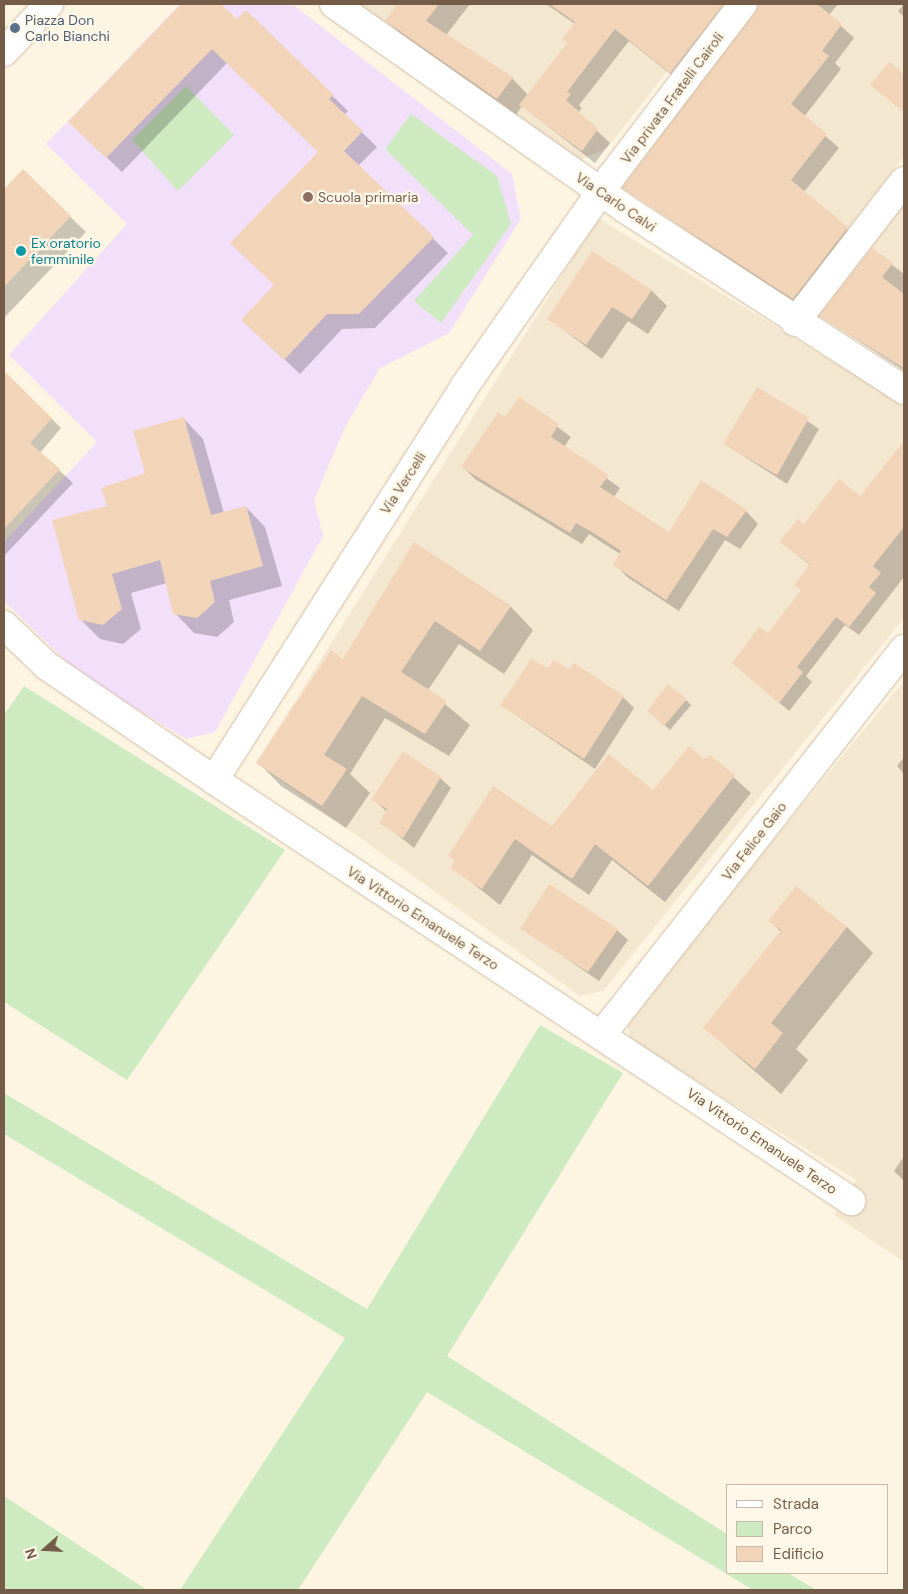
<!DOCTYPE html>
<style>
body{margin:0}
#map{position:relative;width:908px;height:1594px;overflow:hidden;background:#fdf5e2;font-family:"DM Sans",sans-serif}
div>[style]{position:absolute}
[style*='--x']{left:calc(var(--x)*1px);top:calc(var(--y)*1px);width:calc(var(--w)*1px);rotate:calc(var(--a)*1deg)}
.residential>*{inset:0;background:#f4e7d0}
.education>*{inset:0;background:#f2dff9}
.green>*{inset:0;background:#cdeac0}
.shadow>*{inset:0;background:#0003}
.building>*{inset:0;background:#f2d5b9}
.roads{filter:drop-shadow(0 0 1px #cebda8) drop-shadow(0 0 1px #cebda8)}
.minor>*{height:28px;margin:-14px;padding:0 14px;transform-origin:14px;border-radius:14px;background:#fff}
.dots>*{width:14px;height:14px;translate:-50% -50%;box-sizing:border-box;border:2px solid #fff8e8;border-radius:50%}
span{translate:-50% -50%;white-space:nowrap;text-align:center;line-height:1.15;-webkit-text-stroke:4.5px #fff8e8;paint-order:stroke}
.service-label{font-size:14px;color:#4e5e75}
.left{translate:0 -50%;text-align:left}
.street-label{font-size:14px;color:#745c48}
.education-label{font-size:14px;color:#785e54}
.culture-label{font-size:14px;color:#0d838f}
.frame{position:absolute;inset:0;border:5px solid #745c48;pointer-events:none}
.legend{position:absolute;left:726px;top:1484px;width:162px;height:90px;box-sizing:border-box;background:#fff8e8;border:1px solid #c7baa8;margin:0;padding:6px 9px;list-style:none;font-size:15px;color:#745c48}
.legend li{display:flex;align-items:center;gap:10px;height:25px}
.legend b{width:25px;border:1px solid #c7baa8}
.north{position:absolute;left:20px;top:1524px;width:50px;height:50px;-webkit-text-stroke:4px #fff8e8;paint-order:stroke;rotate:251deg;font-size:14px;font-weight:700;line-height:20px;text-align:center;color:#745c48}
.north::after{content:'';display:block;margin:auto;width:18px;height:22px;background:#745c48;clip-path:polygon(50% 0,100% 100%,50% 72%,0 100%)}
</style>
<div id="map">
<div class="residential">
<div style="clip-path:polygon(345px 4px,720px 4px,607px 148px,578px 161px)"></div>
<div style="clip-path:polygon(755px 4px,904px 4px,904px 156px,793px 301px,619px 186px)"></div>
<div style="clip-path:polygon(904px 204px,904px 368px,817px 316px)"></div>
<div style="clip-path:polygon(598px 218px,904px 405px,904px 618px,603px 991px,580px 996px,256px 763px)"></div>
<div style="clip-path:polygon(904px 681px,904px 1262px,834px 1215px,856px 1180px,631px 1040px,626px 1020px)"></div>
</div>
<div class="education">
<div style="clip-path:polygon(180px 4px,292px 4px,512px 174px,521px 219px,449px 333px,380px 368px,345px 427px,314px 500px,323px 536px,215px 732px,186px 739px,77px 672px,4px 601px,4px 542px,97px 442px,9px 355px,127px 224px,46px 144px)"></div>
</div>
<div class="green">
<div style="clip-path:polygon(186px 86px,234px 135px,178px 191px,132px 140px)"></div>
<div style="clip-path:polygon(411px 114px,497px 176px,511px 224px,441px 323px,414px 301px,473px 235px,385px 149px)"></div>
<div style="clip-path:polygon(24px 686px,285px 850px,127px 1080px,4px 1002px,4px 715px)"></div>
<div style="clip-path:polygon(540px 1025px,623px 1073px,447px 1356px,727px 1534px,727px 1573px,788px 1573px,816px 1590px,753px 1590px,427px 1392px,298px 1590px,180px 1590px,345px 1338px,4px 1134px,4px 1093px,367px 1309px)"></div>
<div style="clip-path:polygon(4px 1496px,147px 1590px,4px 1590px)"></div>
</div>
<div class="shadow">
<div style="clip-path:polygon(189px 4px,220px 4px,237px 21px,246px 12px,348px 111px,344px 115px,377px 147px,358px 166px,448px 253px,375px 328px,342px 329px,300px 374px,258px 334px,319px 152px,228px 62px,122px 172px,85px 137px)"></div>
<div style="clip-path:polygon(399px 4px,470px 4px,446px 35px,512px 78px,528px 95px,568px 43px,575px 24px,546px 4px,751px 4px,684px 85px,629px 41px,579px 105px,582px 108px,578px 113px,610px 143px,595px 163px,522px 106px,515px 116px,404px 38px,386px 20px)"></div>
<div style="clip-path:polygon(759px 4px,838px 4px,829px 15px,854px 38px,835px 63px,841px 69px,804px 117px,839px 148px,804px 192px,860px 241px,806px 311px,624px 188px)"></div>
<div style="clip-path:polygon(904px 4px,904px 17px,898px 11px)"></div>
<div style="clip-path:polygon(889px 63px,904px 76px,904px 112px,872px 85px)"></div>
<div style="clip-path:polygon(23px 171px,86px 232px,4px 318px,4px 191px)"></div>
<div style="clip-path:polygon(872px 249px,904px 274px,904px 371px,821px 316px)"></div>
<div style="clip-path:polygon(651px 290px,667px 306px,648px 334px,628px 321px,602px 359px,549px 319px)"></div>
<div style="clip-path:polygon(4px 373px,61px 428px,40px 453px,73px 483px,4px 556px,4px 481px,22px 462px,4px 446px)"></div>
<div style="clip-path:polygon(758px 388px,819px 429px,787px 484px,725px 444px)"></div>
<div style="clip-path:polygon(520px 399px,571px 437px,564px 447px,620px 488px,614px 497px,669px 534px,746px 511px,758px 524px,740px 549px,725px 540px,679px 611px,627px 577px,615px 564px,620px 554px,589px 534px,582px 544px,475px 479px,463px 467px)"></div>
<div style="clip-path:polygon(184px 419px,203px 439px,224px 513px,246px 507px,265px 527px,282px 586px,229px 600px,234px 622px,217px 637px,194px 633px,175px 613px,167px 583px,131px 593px,141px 629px,123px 644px,100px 639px,80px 619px,108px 507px,147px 474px)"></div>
<div style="clip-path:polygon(904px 443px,904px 577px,859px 635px,845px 625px,806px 676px,812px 682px,789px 711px,733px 663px,768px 635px,802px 591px,796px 585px,810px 565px,781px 542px,860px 497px)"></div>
<div style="clip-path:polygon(415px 544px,510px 606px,533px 630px,504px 674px,459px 644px,428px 690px,470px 725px,449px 756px,385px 718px,350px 774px,370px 793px,346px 828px,281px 786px,258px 762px,344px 661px)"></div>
<div style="clip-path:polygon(548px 670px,623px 697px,634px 708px,595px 769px,501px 705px)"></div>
<div style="clip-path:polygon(686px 700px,691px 705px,670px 730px,653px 715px)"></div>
<div style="clip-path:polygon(710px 756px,751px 793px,665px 902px,612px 860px,589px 895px,532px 855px,500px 905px,452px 867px,456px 862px,450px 855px,552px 828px,653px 792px)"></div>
<div style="clip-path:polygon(904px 757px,904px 774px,897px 766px)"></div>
<div style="clip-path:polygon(440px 778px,451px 788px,414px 848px,381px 822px,387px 812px,373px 799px)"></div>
<div style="clip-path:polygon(770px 921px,847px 927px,873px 953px,796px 1049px,808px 1060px,781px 1094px,705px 1028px,781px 932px)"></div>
<div style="clip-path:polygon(522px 928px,617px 930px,628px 940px,599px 981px)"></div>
<div style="clip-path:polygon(904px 1156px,904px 1181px,894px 1171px)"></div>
</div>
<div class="building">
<div style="clip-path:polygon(181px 4px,221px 4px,237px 19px,246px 10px,334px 95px,329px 99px,363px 131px,344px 151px,434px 237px,359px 314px,327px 314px,284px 360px,241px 320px,274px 285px,230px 243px,318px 152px,212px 49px,106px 158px,68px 122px)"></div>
<div style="clip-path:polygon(397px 4px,439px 4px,426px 21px,513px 77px,497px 99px,385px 21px)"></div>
<div style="clip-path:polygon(549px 4px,724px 4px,670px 73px,615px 29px,567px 92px,571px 94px,566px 100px,598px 129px,582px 151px,519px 105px,567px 43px,562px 39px,575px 22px)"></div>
<div style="clip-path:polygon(758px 4px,817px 4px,842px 24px,822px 51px,829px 56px,791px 104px,827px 134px,791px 180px,848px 227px,793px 299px,622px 188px)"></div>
<div style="clip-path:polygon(889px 62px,904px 74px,904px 112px,870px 85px)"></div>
<div style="clip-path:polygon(23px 169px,71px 216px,4px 287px,4px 189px)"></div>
<div style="clip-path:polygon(872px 248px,893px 263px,882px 277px,904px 294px,904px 368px,819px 316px)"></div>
<div style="clip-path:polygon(592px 251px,652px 290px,632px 319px,612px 307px,586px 345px,547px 319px)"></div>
<div style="clip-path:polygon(4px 371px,52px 418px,30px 443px,60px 469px,4px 529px)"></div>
<div style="clip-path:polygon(757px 387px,809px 418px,777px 475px,723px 444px)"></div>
<div style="clip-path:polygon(519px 397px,559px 424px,551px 437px,609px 475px,600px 487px,669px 532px,701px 480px,747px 510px,727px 537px,713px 529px,666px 600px,613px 565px,621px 551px,597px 535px,576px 523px,570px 533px,461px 467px,498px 412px,505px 417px)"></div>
<div style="clip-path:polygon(184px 417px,211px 515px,246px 506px,263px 566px,210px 581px,215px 602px,197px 618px,173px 614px,160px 560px,112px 574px,122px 609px,103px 625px,79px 620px,52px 520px,107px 506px,101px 488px,145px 473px,133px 431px)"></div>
<div style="clip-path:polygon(904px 441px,904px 527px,873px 566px,881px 573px,869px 587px,876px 593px,849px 627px,836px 617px,797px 667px,803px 672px,779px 703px,732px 663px,759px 627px,768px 633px,801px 590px,794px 585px,810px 564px,779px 542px,798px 519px,804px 524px,839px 479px,860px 496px)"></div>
<div style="clip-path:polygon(414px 542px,511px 606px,480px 651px,435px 621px,401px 672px,447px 701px,425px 734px,362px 696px,324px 755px,347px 769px,322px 806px,256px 763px,331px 650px,343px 659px)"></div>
<div style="clip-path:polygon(531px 659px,548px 668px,553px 660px,569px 669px,574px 663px,624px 696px,584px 759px,500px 705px)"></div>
<div style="clip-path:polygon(668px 684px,687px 699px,664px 726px,647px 711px)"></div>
<div style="clip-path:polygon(689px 746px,705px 760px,710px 755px,735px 775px,648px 886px,595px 844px,572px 879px,515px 839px,482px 889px,450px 868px,455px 860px,448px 856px,493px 786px,552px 826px,609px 754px,653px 790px)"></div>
<div style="clip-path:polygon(403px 751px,441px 777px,403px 838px,379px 823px,387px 809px,371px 800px)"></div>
<div style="clip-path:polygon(549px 884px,618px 929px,588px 972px,520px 929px)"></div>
<div style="clip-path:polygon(796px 886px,847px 927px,771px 1023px,783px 1033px,755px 1069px,703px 1028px,781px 930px,768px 921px)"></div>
</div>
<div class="roads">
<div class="minor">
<div style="--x:334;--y:4;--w:355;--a:35.1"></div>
<div style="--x:624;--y:208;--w:334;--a:33"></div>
<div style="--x:4;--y:52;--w:66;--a:-46.8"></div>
<div style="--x:795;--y:322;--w:178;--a:-52.3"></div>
<div style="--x:4;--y:625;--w:59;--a:43.6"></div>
<div style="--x:47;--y:666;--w:202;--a:34.3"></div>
<div style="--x:214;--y:780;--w:764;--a:33.46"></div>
<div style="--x:214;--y:780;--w:466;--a:-57.5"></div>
<div style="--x:464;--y:387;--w:256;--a:-55"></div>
<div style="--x:611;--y:177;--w:218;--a:-52.7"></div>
<div style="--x:603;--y:1033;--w:488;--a:-51.9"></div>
</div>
</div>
<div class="dots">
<div style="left:15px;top:28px;background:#5c6f8a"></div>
<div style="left:308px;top:197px;background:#8d6e63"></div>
<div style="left:21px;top:251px;background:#0f9aa8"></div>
</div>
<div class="service-label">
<span class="left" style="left:25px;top:28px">Piazza Don<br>Carlo Bianchi</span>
</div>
<div class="street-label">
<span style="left:672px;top:98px;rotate:-53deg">Via privata Fratelli Cairoli</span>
<span style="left:616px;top:202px;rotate:34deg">Via Carlo Calvi</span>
<span style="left:403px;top:483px;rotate:-57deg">Via Vercelli</span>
<span style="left:754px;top:841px;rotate:-52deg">Via Felice Gaio</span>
<span style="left:423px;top:918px;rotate:33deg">Via Vittorio Emanuele Terzo</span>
<span style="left:762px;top:1141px;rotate:34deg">Via Vittorio Emanuele Terzo</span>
</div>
<div class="education-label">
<span class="left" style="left:318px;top:197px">Scuola primaria</span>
</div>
<div class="culture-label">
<span class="left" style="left:31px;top:251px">Ex oratorio<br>femminile</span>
</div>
<div class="frame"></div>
<ul class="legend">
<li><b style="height:6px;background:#fff"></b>Strada</li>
<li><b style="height:14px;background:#cdeac0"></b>Parco</li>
<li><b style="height:14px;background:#f2d5b9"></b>Edificio</li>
</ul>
<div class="north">N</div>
</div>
